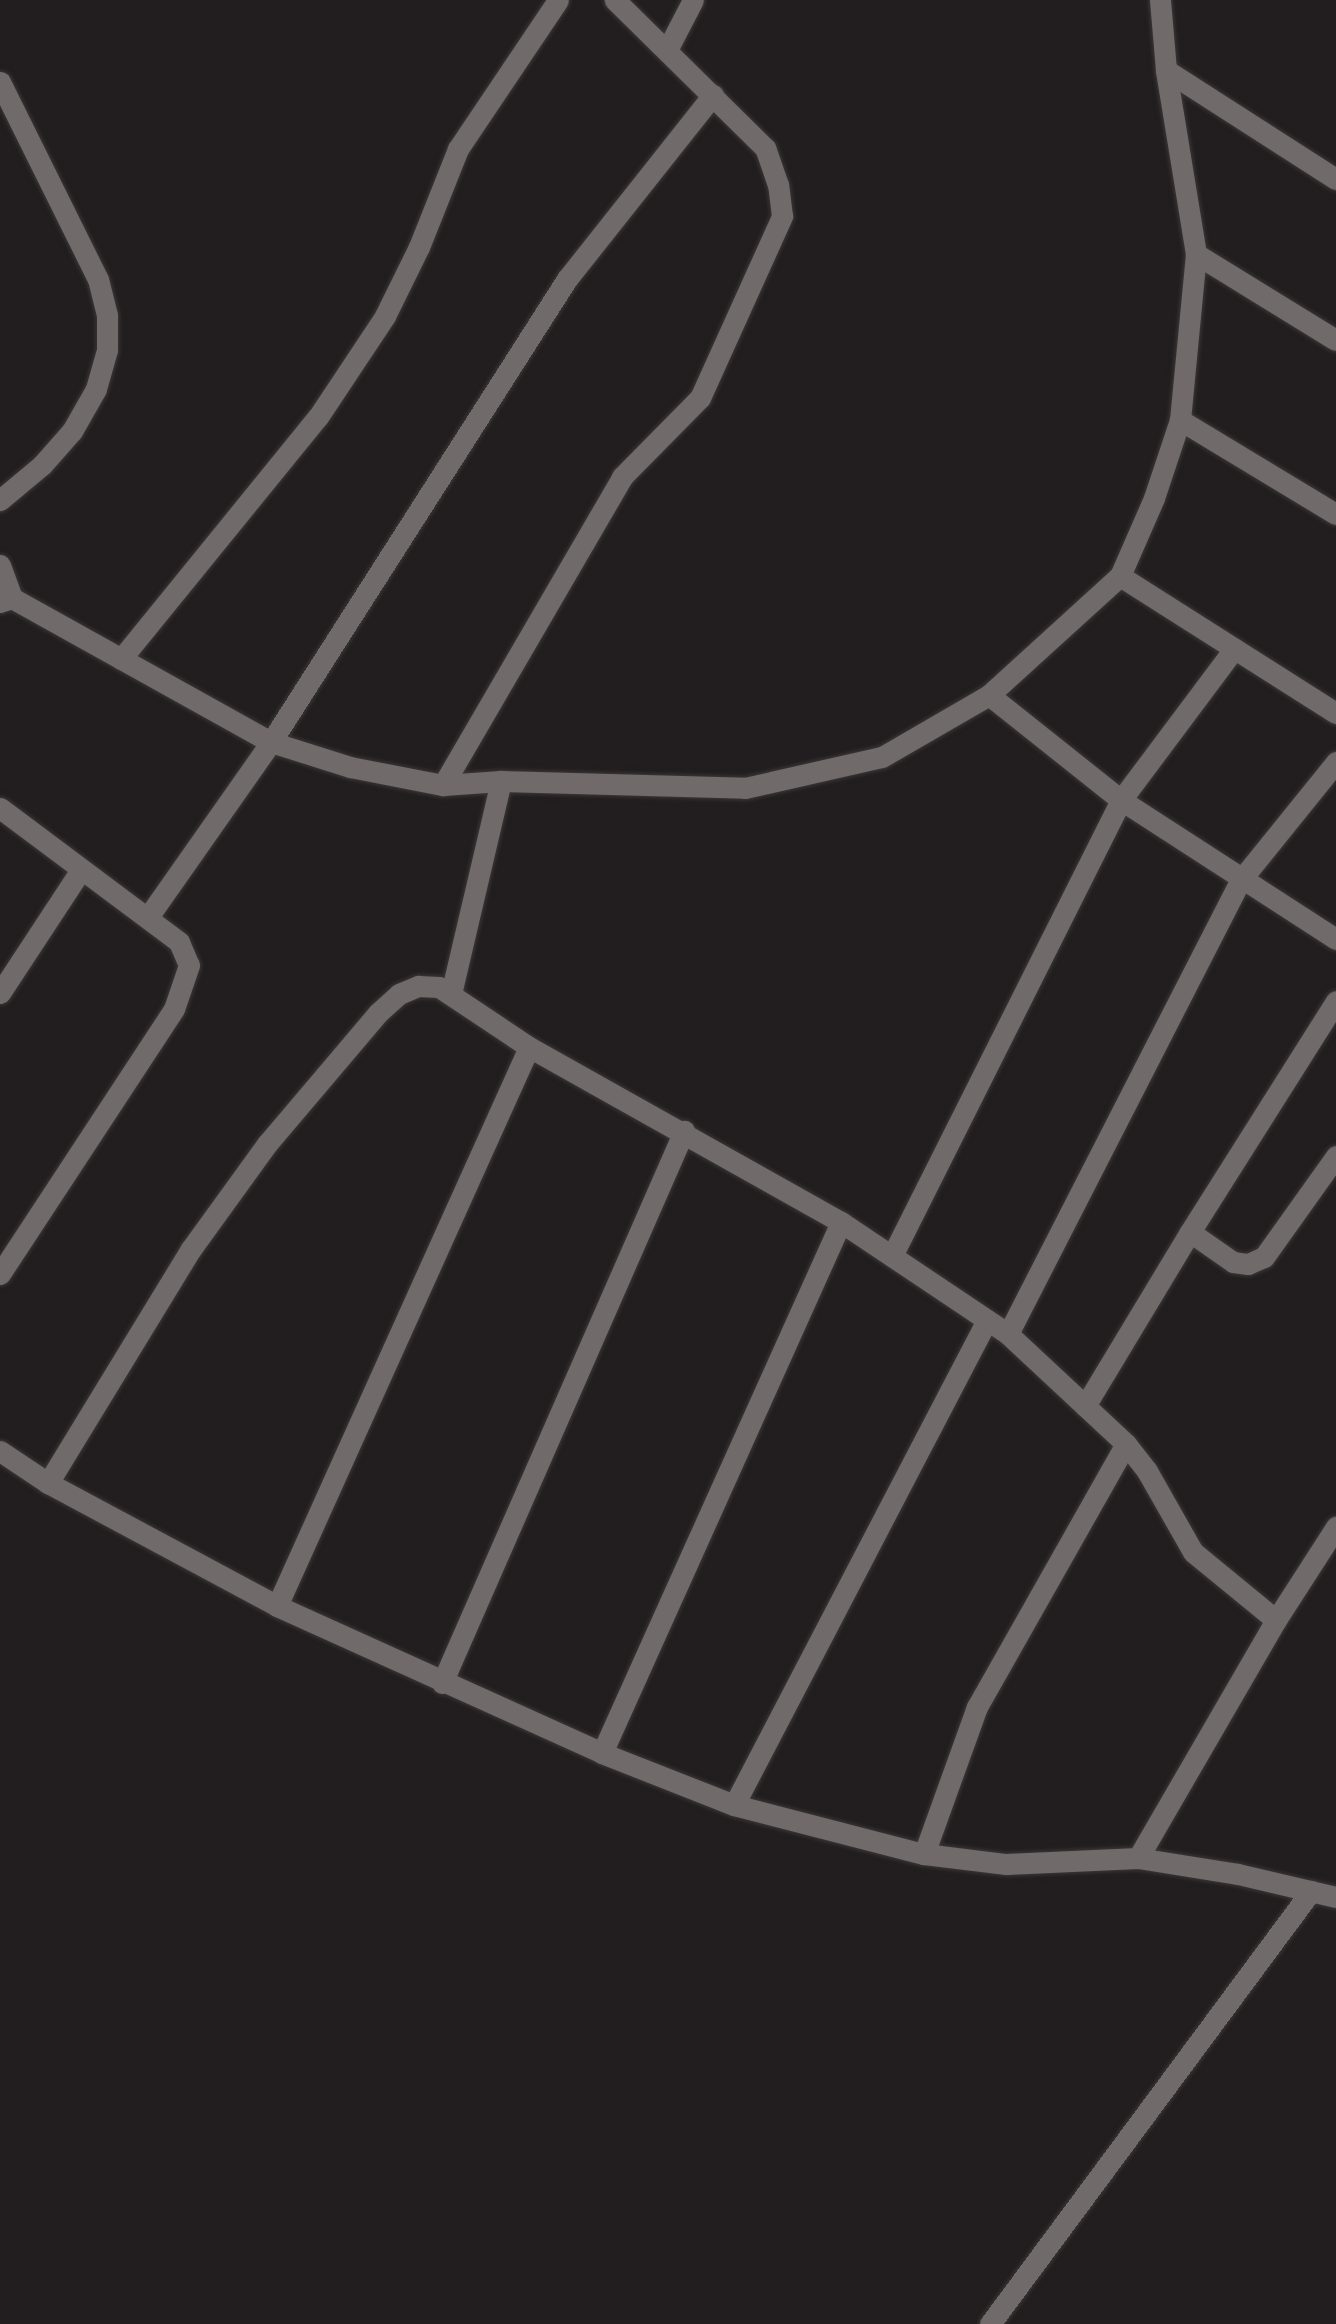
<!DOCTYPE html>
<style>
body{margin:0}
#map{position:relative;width:1336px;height:2324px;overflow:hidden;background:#221d1e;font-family:"Roboto Condensed",sans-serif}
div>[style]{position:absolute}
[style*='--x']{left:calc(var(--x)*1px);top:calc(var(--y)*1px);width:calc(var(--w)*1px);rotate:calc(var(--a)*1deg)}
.roads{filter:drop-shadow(0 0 2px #3b3738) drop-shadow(0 0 2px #3b3738)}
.minor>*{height:21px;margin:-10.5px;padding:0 10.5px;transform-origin:10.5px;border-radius:10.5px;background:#706a6b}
span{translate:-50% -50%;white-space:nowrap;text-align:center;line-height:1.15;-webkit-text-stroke:5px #221d1e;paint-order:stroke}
</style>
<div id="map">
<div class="roads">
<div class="minor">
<div style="--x:667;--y:50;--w:56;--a:-62.5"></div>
<div style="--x:1166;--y:70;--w:202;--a:32.7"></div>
<div style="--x:0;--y:82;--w:220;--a:63.6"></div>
<div style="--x:98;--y:279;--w:37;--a:76"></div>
<div style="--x:107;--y:315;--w:35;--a:90"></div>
<div style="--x:107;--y:350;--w:41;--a:105.8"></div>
<div style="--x:96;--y:389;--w:48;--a:119.7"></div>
<div style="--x:72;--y:431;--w:45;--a:131.4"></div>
<div style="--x:42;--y:465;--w:55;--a:140.2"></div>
<div style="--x:1196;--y:254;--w:164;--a:31.6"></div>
<div style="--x:1180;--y:420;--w:182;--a:31.1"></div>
<div style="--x:0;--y:565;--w:35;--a:70"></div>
<div style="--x:12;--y:598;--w:13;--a:162"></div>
<div style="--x:1120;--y:576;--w:256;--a:32.4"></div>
<div style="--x:12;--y:598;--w:296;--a:29.1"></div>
<div style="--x:271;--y:742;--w:83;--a:17.6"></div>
<div style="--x:350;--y:767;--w:95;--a:11"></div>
<div style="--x:443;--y:785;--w:58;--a:-3.9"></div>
<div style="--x:501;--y:781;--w:244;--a:1.6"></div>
<div style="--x:745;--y:788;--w:140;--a:-12.8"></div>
<div style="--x:882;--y:757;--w:124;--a:-30.1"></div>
<div style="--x:989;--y:695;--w:177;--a:-42.3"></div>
<div style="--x:1120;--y:576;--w:85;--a:-66.4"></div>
<div style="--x:1154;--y:498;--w:82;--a:-71.6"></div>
<div style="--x:1180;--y:420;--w:167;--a:-84.5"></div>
<div style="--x:1196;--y:254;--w:186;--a:-99.3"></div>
<div style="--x:1166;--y:70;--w:70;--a:-94.9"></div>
<div style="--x:121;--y:659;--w:312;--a:-50.9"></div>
<div style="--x:318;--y:417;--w:121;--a:-56.4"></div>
<div style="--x:385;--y:316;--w:77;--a:-63.8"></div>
<div style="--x:419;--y:247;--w:105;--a:-68.3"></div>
<div style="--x:458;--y:149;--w:179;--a:-56.1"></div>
<div style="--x:989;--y:695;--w:169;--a:38.5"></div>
<div style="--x:1121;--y:800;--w:256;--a:32.9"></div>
<div style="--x:443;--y:785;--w:356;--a:-59.8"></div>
<div style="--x:622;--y:477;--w:111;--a:-45.4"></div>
<div style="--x:700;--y:398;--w:200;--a:-65.7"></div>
<div style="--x:782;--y:216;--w:31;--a:-97"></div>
<div style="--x:778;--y:185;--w:39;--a:-109"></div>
<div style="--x:765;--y:148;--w:211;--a:-135.4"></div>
<div style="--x:0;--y:808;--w:224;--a:36.8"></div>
<div style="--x:179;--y:942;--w:25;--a:67"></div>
<div style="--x:189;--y:965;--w:46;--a:108.8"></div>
<div style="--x:174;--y:1009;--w:317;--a:123.3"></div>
<div style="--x:148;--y:917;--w:214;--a:-54.9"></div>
<div style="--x:271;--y:742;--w:550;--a:-57.41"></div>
<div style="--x:567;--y:279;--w:235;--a:-51.6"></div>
<div style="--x:0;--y:993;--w:146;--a:-56.7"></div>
<div style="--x:451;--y:994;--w:219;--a:-76.8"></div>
<div style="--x:1190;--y:1232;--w:273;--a:-57.7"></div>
<div style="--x:892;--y:1256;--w:510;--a:-63.33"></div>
<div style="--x:1121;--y:800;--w:189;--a:-53.2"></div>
<div style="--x:1008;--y:1334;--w:509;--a:-62.88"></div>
<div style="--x:1240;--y:881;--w:153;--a:-51.1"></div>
<div style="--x:1085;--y:1406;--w:203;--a:-58.9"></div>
<div style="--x:1190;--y:1232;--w:52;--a:34.9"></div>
<div style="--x:1233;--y:1262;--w:15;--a:8"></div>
<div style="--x:1248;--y:1264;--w:17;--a:-24"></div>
<div style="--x:1264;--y:1257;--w:124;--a:-54.5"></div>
<div style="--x:0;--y:1451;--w:58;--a:33.7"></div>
<div style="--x:48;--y:1483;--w:260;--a:28.2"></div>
<div style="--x:277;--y:1606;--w:357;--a:24.3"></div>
<div style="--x:602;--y:1753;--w:142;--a:21.5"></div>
<div style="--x:734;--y:1805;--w:196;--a:14.5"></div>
<div style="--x:924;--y:1854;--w:83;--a:7"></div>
<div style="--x:1006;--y:1864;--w:132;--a:-2.6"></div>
<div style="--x:1138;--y:1858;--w:101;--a:9.1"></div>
<div style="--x:1238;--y:1874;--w:101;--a:13.2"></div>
<div style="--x:48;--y:1483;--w:274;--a:-58.6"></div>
<div style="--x:191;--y:1249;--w:130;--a:-54.1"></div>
<div style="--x:267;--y:1144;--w:172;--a:-49.7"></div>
<div style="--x:378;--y:1013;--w:28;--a:-42"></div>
<div style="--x:399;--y:994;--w:21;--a:-23"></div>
<div style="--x:418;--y:986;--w:21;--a:3"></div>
<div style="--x:439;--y:987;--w:108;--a:33.7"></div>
<div style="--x:277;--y:1606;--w:613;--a:-65.73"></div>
<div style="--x:529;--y:1047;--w:358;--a:29.3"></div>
<div style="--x:841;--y:1222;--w:201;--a:33.8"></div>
<div style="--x:1008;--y:1334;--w:161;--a:43"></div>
<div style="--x:1126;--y:1444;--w:34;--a:52"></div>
<div style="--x:1147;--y:1471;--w:93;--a:60.4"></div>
<div style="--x:1193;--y:1552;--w:107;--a:39.3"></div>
<div style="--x:442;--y:1683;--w:603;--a:-66.33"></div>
<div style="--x:602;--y:1753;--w:582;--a:-65.77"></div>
<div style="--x:734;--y:1805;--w:547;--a:-62.45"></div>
<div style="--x:924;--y:1854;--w:156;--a:-70.2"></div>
<div style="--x:977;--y:1707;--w:302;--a:-60.5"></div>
<div style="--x:1138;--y:1858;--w:275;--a:-59.9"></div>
<div style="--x:1276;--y:1620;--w:111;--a:-57.2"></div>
<div style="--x:990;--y:2324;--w:539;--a:-53.45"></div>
</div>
</div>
</div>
